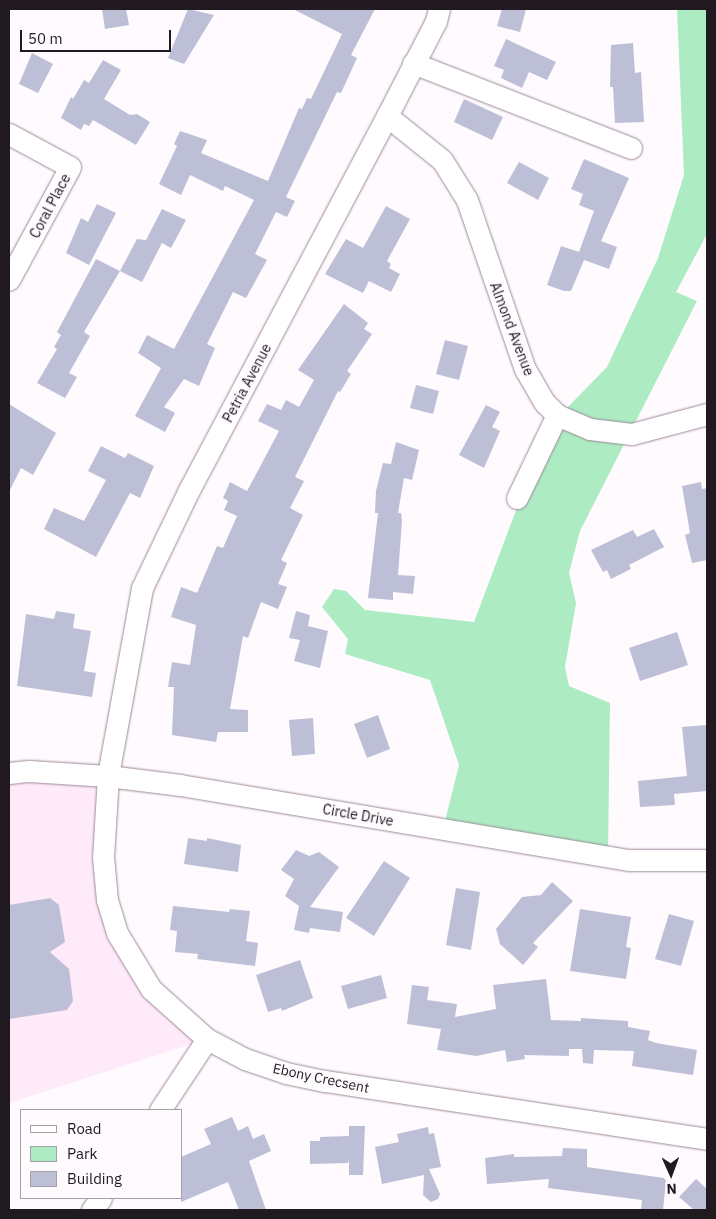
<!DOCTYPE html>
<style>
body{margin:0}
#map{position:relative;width:716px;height:1219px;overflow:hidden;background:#fefafe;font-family:"IBM Plex Sans",sans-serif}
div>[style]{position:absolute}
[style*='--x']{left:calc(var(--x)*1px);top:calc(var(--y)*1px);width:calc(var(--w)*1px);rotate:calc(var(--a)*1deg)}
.industrial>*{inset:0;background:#ffeafa}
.green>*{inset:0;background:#adecc3}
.building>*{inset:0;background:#bdbfd7}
.roads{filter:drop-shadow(0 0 1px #9b899a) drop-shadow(0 0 1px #9b899a)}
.minor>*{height:21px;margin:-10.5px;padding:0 10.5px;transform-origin:10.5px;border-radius:10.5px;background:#fff}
span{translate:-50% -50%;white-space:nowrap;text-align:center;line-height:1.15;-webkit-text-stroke:5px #fefafe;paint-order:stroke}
.street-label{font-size:14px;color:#201920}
.frame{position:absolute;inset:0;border:10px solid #201920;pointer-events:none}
.legend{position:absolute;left:20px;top:1109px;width:162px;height:90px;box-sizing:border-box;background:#fefafe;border:1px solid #a5a0a5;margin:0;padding:6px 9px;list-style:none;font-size:15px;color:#201920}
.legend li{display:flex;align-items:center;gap:10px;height:25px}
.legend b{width:25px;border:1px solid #a5a0a5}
.north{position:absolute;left:646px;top:1149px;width:50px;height:50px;-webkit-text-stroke:4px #fefafe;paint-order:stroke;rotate:178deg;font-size:14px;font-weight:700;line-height:20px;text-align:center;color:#201920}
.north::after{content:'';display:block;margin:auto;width:18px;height:22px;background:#201920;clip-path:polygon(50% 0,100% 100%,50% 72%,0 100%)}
.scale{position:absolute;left:20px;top:30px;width:151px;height:22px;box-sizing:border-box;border:2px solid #201920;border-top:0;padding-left:6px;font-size:15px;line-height:18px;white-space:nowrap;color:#201920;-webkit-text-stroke:4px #fefafe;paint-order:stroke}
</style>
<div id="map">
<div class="industrial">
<div style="clip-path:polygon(9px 771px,110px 775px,104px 857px,133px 962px,207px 1039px,9px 1103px)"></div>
</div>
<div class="green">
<div style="clip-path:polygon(677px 9px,707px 9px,707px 234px,676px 292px,697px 301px,580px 531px,569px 573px,576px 603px,565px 667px,569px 686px,610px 703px,608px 856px,443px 829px,459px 765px,430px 680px,345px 654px,348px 639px,322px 607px,334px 589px,346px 591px,365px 610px,474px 622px,521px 497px,561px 414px,607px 367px,658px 258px,684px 175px)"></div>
</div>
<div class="building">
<div style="clip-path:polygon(102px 9px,126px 9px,129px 25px,105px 29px)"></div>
<div style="clip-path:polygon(188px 9px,214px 15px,184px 64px,168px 58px)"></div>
<div style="clip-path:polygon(293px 9px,375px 9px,351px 55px,357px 58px,341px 93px,337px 92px,286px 197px,295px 201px,287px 217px,276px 212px,255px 254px,267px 260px,246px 298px,233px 292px,207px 344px,215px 348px,199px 386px,184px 379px,164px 407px,175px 413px,165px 432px,135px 416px,161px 368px,138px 353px,147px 335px,174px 349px,254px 200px,225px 186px,223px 191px,190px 175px,181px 195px,159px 184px,177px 146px,174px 144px,180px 131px,207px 140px,201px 153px,268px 181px,299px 108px,302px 109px,307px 98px,311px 99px,342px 34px)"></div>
<div style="clip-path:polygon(502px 9px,526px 9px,520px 32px,497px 26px)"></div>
<div style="clip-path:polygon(506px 39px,556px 62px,547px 80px,529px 72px,522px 88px,501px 78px,504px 70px,494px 66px)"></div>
<div style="clip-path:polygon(633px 43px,635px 73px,641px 72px,644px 122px,615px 123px,613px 87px,610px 87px,611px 45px)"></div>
<div style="clip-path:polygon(32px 53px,53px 64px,38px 93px,19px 84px)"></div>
<div style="clip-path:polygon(103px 60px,121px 70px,104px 99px,130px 115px,137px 114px,150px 122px,136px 145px,93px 120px,89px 126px,84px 124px,81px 130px,61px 118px,71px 97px,73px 99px,84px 80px,89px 83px)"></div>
<div style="clip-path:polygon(464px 99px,503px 117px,492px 140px,454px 122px)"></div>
<div style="clip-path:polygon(584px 159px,629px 178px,601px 241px,617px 247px,609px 269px,584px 260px,571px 291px,564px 291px,547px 285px,561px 246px,579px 252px,594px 211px,579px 205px,583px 194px,571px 189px)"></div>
<div style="clip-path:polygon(519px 162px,549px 178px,538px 200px,507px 183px)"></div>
<div style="clip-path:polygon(97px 204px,116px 213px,89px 265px,66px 253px,81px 218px,88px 222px)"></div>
<div style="clip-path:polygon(386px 206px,410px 219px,387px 261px,391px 264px,389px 268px,400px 274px,391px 292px,369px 281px,363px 293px,325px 274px,346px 239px,363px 248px)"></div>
<div style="clip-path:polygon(162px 209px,186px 220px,171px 248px,162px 243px,142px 282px,120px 271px,137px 239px,146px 240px)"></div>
<div style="clip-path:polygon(96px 259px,120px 271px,84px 332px,90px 336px,69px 373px,77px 377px,65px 398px,37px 383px,57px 349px,54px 347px,61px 335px,57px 332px)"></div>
<div style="clip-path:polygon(344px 304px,368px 323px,364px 329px,372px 334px,347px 371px,351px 374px,340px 392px,338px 391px,295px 477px,304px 481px,290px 508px,303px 515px,281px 560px,287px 563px,278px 584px,287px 587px,278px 609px,261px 602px,248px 638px,243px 636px,230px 709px,248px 710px,248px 732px,218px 732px,216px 742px,172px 735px,174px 687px,168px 687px,172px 662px,190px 665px,196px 625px,171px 617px,181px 587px,197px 593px,217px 546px,223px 548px,237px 516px,224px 510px,228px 501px,223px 498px,230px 482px,247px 491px,279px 431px,258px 421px,267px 404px,281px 410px,286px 400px,299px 407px,314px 380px,298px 370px)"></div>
<div style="clip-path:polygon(445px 340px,468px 346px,459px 380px,436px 374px)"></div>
<div style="clip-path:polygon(416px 385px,439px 391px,433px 414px,410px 408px)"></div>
<div style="clip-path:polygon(9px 404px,56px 433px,33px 475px,21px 468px,9px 492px)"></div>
<div style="clip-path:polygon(486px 405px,500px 412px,492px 427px,500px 431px,484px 468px,459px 455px)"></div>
<div style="clip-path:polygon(396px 442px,419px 450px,412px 480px,404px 478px,398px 513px,401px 513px,402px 521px,398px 575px,415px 576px,413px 594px,393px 592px,393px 600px,368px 598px,378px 513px,375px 513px,376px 491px,383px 463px,391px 464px)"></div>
<div style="clip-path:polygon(101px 446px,125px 458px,128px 453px,154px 466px,140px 498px,130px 493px,96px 557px,44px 529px,54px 508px,84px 521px,106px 480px,88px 471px)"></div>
<div style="clip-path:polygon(701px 482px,702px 489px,707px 488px,707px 560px,692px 563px,685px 535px,690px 533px,682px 486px)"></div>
<div style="clip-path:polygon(654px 529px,664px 547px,629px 565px,631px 569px,611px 579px,607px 570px,603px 572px,591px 550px,633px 530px,637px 537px)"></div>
<div style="clip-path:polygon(56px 611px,75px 614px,73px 628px,91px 631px,84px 671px,96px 673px,92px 697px,17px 686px,26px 614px,54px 619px)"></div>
<div style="clip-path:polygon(296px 611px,310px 615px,308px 626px,328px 631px,320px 668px,294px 661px,300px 640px,289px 638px)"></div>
<div style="clip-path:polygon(677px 632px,688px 665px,640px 681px,629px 648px)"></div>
<div style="clip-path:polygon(378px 715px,390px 749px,367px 758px,354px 724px)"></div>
<div style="clip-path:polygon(313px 718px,315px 754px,292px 756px,289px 720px)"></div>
<div style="clip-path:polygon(707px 725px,707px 791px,674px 794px,675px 805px,640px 807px,638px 781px,687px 776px,682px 727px)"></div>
<div style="clip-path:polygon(188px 838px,207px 841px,207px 838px,241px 845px,238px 872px,184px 864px)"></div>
<div style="clip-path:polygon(296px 850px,309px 856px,319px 852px,339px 867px,310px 907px,343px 912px,340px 932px,310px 928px,309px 933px,294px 930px,299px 906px,285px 896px,294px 879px,281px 870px)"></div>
<div style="clip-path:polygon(384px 861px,410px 878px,374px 936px,346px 918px)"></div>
<div style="clip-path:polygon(552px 882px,573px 901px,533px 943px,538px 947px,523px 965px,500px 944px,496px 929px,522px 897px,541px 895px)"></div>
<div style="clip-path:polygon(456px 888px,480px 892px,471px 950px,446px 945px)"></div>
<div style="clip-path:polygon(50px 898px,59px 905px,65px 942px,50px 952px,69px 969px,73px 1001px,67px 1010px,9px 1019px,9px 905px)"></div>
<div style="clip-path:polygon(173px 906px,229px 912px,230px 909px,250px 911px,246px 941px,258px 943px,255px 966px,197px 959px,198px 954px,175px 952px,177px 931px,170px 930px)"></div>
<div style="clip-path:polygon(580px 909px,631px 917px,626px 947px,631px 948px,626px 979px,570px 971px)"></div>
<div style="clip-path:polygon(669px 914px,694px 921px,681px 966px,655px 959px)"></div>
<div style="clip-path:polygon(300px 960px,313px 998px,282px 1011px,281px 1008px,268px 1012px,256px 975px)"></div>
<div style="clip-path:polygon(381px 975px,387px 998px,348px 1009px,341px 986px)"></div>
<div style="clip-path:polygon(546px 979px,551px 1020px,581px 1021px,581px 1018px,628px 1021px,628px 1027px,650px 1031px,648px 1040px,656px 1043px,697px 1050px,693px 1075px,632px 1066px,634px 1051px,594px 1050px,593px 1064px,583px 1063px,582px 1049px,569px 1049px,569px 1056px,524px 1055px,525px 1059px,507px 1062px,505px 1050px,476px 1056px,437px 1050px,441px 1029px,407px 1024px,412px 985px,429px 987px,427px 1000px,457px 1004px,455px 1017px,496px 1009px,493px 985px)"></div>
<div style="clip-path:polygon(232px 1117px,238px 1131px,248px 1126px,253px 1139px,264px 1134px,271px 1151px,249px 1161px,266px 1210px,239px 1210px,228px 1182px,181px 1202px,181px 1157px,211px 1144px,204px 1129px)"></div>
<div style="clip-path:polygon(349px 1126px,365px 1126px,363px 1175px,349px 1175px,349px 1160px,348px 1163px,310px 1164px,310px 1141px,320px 1141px,320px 1137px,349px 1136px)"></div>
<div style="clip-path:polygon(428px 1127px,429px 1134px,434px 1133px,441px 1167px,429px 1169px,440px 1194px,438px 1199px,431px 1202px,423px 1195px,424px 1175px,382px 1184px,375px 1147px,399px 1142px,397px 1134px)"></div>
<div style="clip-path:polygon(563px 1148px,587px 1149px,587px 1167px,664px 1178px,666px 1181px,663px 1210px,641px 1210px,642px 1200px,548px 1188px,549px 1179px,487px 1184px,485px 1158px,514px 1154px,514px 1157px,562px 1156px)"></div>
<div style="clip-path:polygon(696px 1179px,707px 1189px,707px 1210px,694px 1210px,679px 1197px)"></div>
</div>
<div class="roads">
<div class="minor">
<div style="--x:439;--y:9;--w:12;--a:104"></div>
<div style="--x:436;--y:21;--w:107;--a:117.3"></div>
<div style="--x:387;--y:116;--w:425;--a:117.9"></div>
<div style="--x:188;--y:492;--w:106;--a:115.6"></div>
<div style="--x:142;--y:588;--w:191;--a:100.3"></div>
<div style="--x:108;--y:776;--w:81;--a:93.5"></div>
<div style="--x:103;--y:857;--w:43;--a:84.7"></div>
<div style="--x:107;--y:900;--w:34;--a:73"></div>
<div style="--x:117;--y:933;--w:66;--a:58.7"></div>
<div style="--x:151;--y:989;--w:75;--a:41.8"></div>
<div style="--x:207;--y:1039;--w:43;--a:27.8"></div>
<div style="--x:245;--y:1059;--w:43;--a:18.9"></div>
<div style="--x:286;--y:1073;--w:40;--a:12"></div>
<div style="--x:325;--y:1081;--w:386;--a:8.6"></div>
<div style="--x:413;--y:63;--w:234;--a:21.3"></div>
<div style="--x:387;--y:116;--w:70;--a:38.7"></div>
<div style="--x:442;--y:160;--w:47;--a:58"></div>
<div style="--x:467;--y:200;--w:179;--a:71.1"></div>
<div style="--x:525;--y:369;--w:39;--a:60"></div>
<div style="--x:545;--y:403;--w:17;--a:45"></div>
<div style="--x:557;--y:415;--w:36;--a:23"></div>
<div style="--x:590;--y:429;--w:42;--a:6.8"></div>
<div style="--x:632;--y:434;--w:78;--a:-14.9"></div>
<div style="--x:9;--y:134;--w:69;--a:28.4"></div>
<div style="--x:70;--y:167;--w:128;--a:118.4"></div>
<div style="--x:517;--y:498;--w:92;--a:-64.3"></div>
<div style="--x:9;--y:773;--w:20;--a:-6"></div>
<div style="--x:29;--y:771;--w:79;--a:3.6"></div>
<div style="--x:108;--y:776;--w:73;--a:7.1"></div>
<div style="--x:180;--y:785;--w:456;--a:9.5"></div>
<div style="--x:630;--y:860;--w:77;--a:0"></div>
<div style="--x:160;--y:1110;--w:85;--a:-56.5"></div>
<div style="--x:92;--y:1210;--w:15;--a:-53"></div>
</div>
</div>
<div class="street-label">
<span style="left:50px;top:206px;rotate:-62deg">Coral Place</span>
<span style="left:512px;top:329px;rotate:69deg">Almond Avenue</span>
<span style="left:247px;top:383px;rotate:-62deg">Petria Avenue</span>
<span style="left:358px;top:815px;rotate:10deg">Circle Drive</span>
<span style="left:321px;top:1078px;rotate:12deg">Ebony Crecsent</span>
</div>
<div class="frame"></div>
<ul class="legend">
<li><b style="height:6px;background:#fff"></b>Road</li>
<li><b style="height:14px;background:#adecc3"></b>Park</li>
<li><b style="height:14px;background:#bdbfd7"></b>Building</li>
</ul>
<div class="north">N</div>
<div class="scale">50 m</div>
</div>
